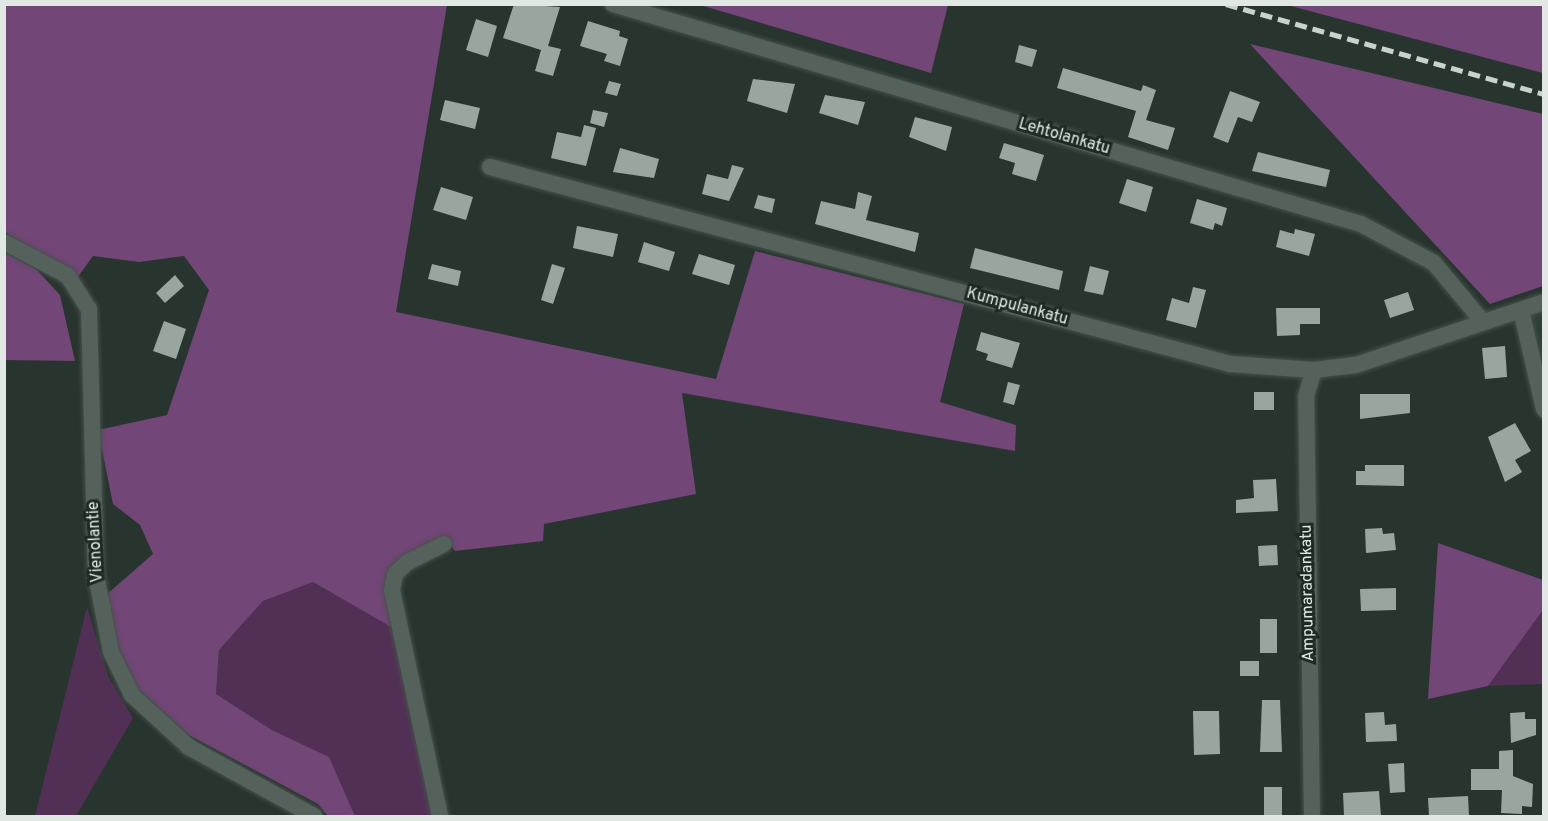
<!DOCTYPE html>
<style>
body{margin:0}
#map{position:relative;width:1548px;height:821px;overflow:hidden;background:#28342e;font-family:Overpass,sans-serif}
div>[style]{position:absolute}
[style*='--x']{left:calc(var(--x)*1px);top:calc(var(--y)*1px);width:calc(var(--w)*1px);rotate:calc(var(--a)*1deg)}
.built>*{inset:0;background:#2c3f35}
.green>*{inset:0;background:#523056}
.forest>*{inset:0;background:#734678}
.building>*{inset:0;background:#98a69e}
.roads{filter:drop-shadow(0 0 2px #47514c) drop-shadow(0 0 2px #47514c)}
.minor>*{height:16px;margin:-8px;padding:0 8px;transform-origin:8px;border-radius:8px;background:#55625b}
.rail>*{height:4.5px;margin-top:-2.25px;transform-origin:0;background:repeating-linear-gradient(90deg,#cad2cd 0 12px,transparent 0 18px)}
span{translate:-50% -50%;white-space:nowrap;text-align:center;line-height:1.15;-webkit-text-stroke:6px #1e2a24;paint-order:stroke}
.street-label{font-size:16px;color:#e1e8e4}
.frame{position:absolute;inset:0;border:6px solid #e1e8e4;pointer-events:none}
</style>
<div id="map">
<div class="built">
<div style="clip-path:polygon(1543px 312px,1544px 312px,1543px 369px,1531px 316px)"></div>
</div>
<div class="green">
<div style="clip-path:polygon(313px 582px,391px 627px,434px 816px,355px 816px,329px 757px,272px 730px,216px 694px,219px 650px,263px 601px)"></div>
<div style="clip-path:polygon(87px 607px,108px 676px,133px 718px,76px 816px,35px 816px)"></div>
<div style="clip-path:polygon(1543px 610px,1543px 684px,1488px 686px)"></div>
</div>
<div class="forest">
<div style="clip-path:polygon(5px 5px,447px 5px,396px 312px,716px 379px,755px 251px,964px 304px,940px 402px,1016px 425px,1015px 451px,682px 393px,696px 494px,544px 524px,543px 541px,455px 551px,445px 537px,385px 587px,391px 627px,313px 582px,263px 601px,219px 650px,216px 694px,272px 730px,329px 757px,355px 816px,328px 816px,318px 804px,187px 734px,136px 687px,117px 645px,106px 595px,153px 554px,140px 525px,113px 504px,98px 430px,167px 415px,209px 290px,184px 256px,139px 262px,93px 256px,77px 278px,5px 232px)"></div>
<div style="clip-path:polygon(700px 5px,948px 5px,931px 73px)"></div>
<div style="clip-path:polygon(1287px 5px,1543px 5px,1543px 73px)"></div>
<div style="clip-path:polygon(1250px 44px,1543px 114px,1543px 286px,1490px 304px)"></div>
<div style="clip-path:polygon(4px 252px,36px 269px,60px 295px,75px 361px,5px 360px)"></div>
<div style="clip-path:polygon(1438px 543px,1543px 580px,1543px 610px,1488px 686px,1428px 699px)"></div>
</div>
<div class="building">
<div style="clip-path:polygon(514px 4px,560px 7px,548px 46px,561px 49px,553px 76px,535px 71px,541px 50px,503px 38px)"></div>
<div style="clip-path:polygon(476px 19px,497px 26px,488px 57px,466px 50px)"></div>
<div style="clip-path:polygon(588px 21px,620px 31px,619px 36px,628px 39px,620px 66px,604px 61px,607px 54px,580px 46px)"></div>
<div style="clip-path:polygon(1019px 45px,1037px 50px,1032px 67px,1015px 62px)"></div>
<div style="clip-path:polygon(1063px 68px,1141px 91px,1143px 85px,1156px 90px,1146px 120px,1175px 128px,1168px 150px,1128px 137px,1136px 111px,1057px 88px)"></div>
<div style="clip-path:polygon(753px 79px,795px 84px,787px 113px,747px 101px)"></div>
<div style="clip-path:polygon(609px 81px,621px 84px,617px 96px,605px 93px)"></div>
<div style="clip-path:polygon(1230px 91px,1260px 102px,1252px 122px,1238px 117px,1228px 143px,1213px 137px)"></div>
<div style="clip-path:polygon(825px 95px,865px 102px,858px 125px,819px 113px)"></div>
<div style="clip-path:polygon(445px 100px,480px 108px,475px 129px,440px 120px)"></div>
<div style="clip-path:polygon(593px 110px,608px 113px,604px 127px,590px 123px)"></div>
<div style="clip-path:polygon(915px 117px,952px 127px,946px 151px,909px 137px)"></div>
<div style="clip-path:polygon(584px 125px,596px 128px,586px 166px,551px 158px,557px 132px,581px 137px)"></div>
<div style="clip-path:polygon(1004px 143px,1044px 155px,1036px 181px,1012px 174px,1015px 163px,999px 158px)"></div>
<div style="clip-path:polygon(620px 148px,659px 159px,654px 178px,613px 172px)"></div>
<div style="clip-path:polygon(1258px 152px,1330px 170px,1326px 187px,1252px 171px)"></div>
<div style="clip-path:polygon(732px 165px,744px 168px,729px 201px,702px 194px,707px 174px,728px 179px)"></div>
<div style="clip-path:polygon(1127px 179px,1153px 187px,1146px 212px,1119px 203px)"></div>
<div style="clip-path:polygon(441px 187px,473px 197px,466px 220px,433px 210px)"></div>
<div style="clip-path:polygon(858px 192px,872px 196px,866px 220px,919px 233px,915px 252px,815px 224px,821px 201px,855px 209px)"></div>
<div style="clip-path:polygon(758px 195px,775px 199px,772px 213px,754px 208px)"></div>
<div style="clip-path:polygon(1197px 199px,1227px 208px,1222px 226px,1215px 223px,1213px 230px,1190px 223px)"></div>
<div style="clip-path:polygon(577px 226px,618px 234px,613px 257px,573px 248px)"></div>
<div style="clip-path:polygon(1295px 229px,1315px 234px,1309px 256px,1276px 247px,1280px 230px,1294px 234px)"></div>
<div style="clip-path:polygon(644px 242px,675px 252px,669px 271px,638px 262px)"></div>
<div style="clip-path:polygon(975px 248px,1063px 271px,1059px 290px,970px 268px)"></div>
<div style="clip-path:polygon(699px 254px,735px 265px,729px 285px,692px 274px)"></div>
<div style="clip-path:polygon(432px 264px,461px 271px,458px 286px,428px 279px)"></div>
<div style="clip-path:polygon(552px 264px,565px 268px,553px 304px,541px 300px)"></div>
<div style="clip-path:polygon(1090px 266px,1109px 271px,1103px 295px,1084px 291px)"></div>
<div style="clip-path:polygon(175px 275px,184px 286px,165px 303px,156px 293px)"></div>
<div style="clip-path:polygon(1193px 287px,1206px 290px,1196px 328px,1166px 320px,1172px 298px,1189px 303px)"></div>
<div style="clip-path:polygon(1408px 292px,1414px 310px,1390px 318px,1384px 300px)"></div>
<div style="clip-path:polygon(1276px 308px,1320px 308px,1320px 324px,1300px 324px,1300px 335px,1277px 336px)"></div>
<div style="clip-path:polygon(164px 321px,186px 329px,176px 359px,153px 351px)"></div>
<div style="clip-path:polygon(981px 332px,1020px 343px,1012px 368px,986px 360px,988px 354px,976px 350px)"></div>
<div style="clip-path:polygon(1505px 346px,1507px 377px,1485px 379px,1482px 348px)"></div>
<div style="clip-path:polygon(1008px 382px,1020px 385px,1014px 405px,1003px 402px)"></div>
<div style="clip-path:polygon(1254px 392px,1274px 392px,1274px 410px,1254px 410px)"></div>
<div style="clip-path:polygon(1360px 394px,1410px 394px,1410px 413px,1360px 419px)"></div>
<div style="clip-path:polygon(1515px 423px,1531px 451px,1515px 460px,1522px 472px,1505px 482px,1488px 437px)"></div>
<div style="clip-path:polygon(1365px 465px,1404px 465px,1404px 486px,1356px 485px,1356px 471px,1365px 471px)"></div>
<div style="clip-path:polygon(1276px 479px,1278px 511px,1236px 513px,1236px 500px,1254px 498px,1253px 480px)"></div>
<div style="clip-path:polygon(1382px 528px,1383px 534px,1394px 533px,1396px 550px,1366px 553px,1365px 529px)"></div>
<div style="clip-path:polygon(1277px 545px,1278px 565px,1259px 566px,1258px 546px)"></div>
<div style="clip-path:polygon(1396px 588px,1396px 610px,1361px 611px,1360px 589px)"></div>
<div style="clip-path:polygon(1260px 619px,1277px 619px,1277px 653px,1260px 653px)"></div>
<div style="clip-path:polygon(1240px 661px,1259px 661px,1259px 676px,1240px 676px)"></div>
<div style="clip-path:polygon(1262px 700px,1280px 700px,1282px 752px,1260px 752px)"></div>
<div style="clip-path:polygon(1193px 711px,1219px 711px,1220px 754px,1194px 755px)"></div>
<div style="clip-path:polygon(1384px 712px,1385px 725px,1396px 724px,1397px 741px,1366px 742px,1365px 713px)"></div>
<div style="clip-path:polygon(1525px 712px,1525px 719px,1536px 719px,1536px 735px,1511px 743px,1510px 713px)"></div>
<div style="clip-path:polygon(1513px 750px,1513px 776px,1533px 784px,1532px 807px,1522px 806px,1522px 814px,1501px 813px,1502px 790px,1471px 790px,1471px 769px,1499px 769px,1499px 751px)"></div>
<div style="clip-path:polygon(1404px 763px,1405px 792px,1390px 793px,1388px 764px)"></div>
<div style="clip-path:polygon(1264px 787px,1282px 787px,1282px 815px,1264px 815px)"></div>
<div style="clip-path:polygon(1379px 791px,1381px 816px,1344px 816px,1343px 793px)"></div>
<div style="clip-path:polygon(1468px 796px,1469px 816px,1429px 816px,1428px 798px)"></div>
</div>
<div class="roads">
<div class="minor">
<div style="--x:613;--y:4;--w:780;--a:16.39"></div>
<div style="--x:1361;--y:224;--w:83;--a:28.1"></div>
<div style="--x:1434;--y:263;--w:77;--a:50.3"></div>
<div style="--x:490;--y:167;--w:766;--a:14.91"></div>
<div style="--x:1230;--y:364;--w:84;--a:4.1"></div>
<div style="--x:1314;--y:370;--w:42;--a:-6.8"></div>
<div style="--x:1356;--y:365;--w:198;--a:-18.5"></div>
<div style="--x:4;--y:242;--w:72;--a:28"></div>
<div style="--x:68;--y:276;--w:39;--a:58"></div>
<div style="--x:89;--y:309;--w:266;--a:88.5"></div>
<div style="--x:96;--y:575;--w:78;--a:79"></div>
<div style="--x:111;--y:652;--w:48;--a:64"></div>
<div style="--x:132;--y:695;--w:77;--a:42.4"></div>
<div style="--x:189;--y:747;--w:143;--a:28.9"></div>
<div style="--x:1521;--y:310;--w:102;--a:76.9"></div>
<div style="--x:440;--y:816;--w:231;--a:-102"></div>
<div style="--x:392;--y:590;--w:16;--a:-79"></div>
<div style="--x:395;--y:574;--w:18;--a:-43"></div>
<div style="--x:408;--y:562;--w:40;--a:-26.6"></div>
<div style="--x:1312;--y:816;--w:420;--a:-90.8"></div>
<div style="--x:1306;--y:396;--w:27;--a:-73"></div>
</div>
</div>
<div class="rail">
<div style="--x:1226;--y:4;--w:330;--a:15.8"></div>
</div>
<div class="street-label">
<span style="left:1064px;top:137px;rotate:16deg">Lehtolankatu</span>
<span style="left:1017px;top:307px;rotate:15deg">Kumpulankatu</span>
<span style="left:96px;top:542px;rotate:-93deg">Vienolantie</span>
<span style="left:1308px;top:593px;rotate:-91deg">Ampumaradankatu</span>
</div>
<div class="frame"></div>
</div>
